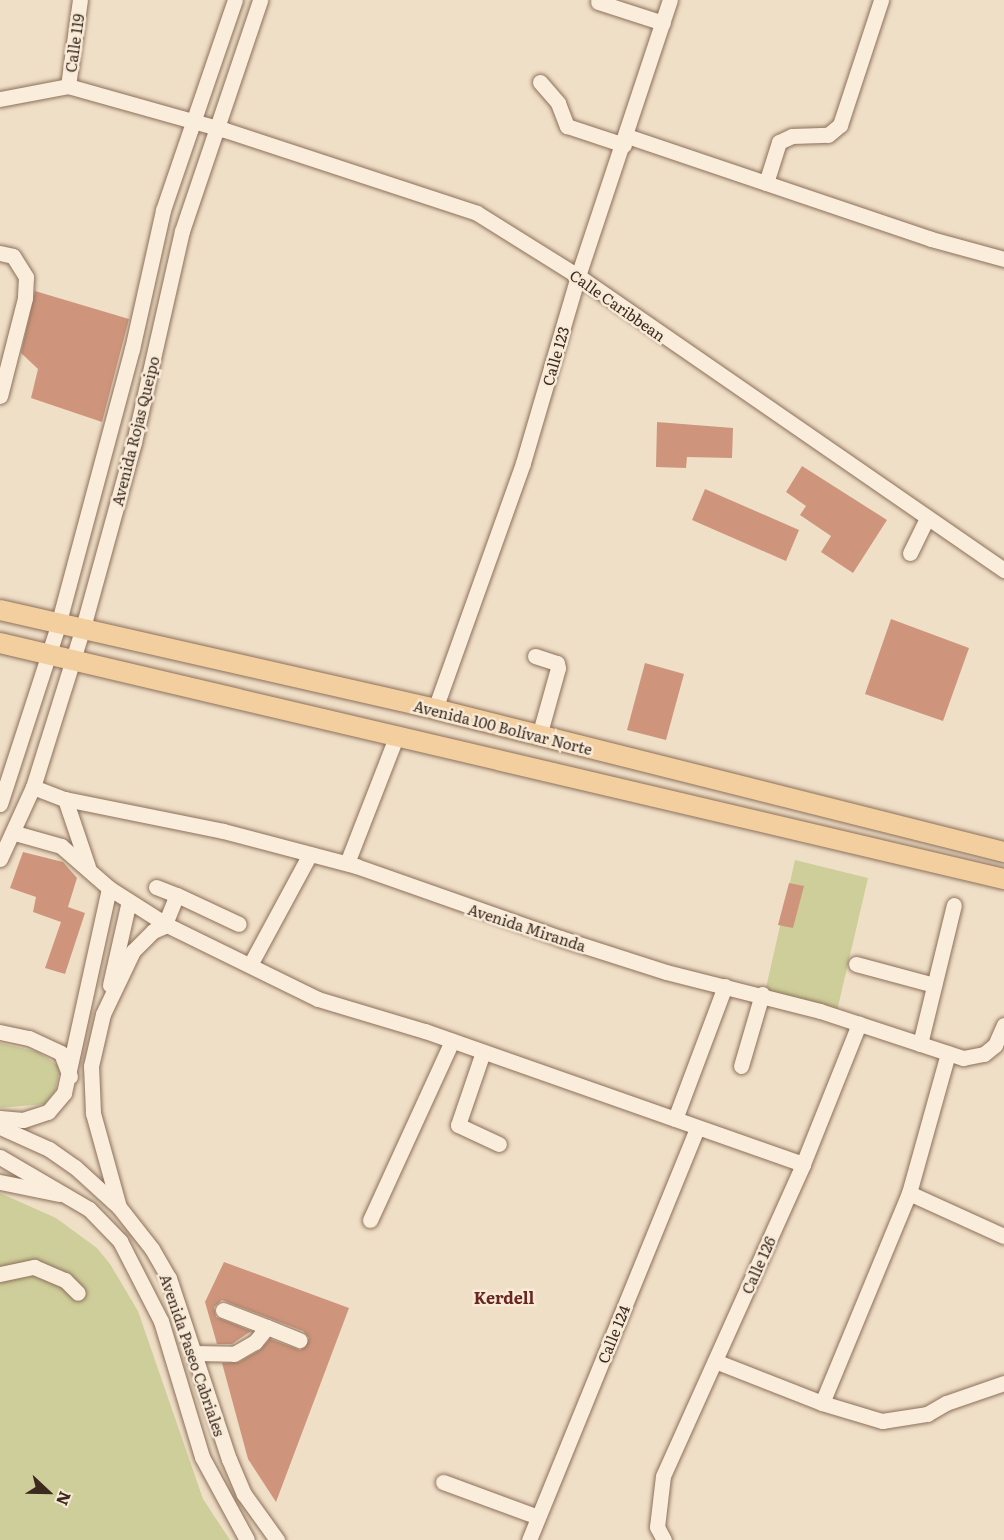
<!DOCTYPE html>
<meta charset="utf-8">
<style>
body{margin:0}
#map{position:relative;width:1004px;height:1540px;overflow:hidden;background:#f0dfc7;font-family:Literata,serif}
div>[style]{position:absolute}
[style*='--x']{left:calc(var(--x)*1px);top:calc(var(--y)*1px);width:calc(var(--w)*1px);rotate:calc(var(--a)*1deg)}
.green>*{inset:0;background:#cece9a}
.building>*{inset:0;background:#ce957c}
.roads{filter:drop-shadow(0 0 2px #8c705b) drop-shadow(0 0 2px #8c705b)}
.minor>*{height:15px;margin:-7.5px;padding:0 7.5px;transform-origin:7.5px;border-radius:7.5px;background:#faeddb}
.major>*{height:20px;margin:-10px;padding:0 10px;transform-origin:10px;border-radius:10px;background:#f3cf9f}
span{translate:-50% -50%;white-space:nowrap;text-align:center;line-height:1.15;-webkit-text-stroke:5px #f7ead7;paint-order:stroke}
.street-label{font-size:15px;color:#3c2a1f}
.neighbourhood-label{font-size:16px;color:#6a251e;font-weight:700}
.north{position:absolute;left:18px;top:1462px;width:60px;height:60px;-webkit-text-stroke:4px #f7ead7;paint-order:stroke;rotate:112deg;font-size:16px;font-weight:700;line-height:24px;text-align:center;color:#3c2a1f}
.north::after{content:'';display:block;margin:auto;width:21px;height:27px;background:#3c2a1f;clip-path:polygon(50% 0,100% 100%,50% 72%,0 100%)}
</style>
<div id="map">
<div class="green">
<div style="clip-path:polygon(795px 860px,868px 878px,837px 1011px,765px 992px)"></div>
<div style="clip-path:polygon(0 1043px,38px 1052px,60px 1067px,55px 1091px,45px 1104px,0 1108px)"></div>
<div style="clip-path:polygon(0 1193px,56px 1218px,97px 1248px,110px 1264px,138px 1311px,203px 1499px,230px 1540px,0 1540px)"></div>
</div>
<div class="building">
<div style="clip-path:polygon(35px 291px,129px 319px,102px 422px,31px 398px,38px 369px,21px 353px)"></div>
<div style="clip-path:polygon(657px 422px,733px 428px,732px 458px,687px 457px,686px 468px,656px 467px)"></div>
<div style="clip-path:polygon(802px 466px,887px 520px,853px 573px,821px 552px,831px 536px,800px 515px,806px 506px,786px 492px)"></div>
<div style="clip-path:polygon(705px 489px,799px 530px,786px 561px,692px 520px)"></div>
<div style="clip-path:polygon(891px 619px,969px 648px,943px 721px,865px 694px)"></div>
<div style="clip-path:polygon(645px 663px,684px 674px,666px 740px,627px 730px)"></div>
<div style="clip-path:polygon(23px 852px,63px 862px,77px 878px,68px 907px,85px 913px,65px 974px,45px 968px,61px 922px,33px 912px,36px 897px,10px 888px)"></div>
<div style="clip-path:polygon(789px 883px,804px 886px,793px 928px,778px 925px)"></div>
<div style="clip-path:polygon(224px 1262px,349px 1308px,276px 1502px,248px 1459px,222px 1363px,239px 1362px,260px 1350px,270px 1339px,300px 1350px,305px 1347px,309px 1338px,303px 1331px,222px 1300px,214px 1307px,216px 1317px,251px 1331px,232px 1344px,217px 1344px,205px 1302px)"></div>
</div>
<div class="roads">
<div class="minor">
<div style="--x:598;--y:2;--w:68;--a:17.9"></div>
<div style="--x:540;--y:82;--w:28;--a:49"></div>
<div style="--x:558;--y:103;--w:25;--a:69"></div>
<div style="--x:567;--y:126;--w:60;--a:18.4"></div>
<div style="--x:68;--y:86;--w:87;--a:-82.1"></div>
<div style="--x:0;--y:99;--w:69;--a:-10.8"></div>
<div style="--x:68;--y:86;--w:163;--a:15.7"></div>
<div style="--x:225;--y:130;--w:265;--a:18.2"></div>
<div style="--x:477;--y:213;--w:119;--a:32"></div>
<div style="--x:578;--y:276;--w:518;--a:34.61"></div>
<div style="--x:627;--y:136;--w:321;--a:18.7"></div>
<div style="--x:931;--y:239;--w:76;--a:15.3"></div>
<div style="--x:766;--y:183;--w:43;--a:-72.4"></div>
<div style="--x:779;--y:142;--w:14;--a:-25"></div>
<div style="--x:792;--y:136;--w:36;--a:-2"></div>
<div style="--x:828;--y:135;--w:16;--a:-40"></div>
<div style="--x:840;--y:125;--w:132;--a:-71.8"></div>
<div style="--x:0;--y:253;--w:13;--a:13"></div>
<div style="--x:13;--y:256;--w:25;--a:58"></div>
<div style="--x:26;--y:277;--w:21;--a:93"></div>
<div style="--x:25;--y:298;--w:101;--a:104.3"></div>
<div style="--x:910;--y:553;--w:39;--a:-64"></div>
<div style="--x:535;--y:656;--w:23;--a:18"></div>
<div style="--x:557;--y:663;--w:5;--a:79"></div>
<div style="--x:558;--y:668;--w:71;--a:105.6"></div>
<div style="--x:435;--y:709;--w:261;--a:-70.3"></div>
<div style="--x:523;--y:463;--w:195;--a:-73.6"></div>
<div style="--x:578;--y:276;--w:291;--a:-71.6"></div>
<div style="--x:33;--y:787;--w:34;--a:21"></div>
<div style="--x:65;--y:799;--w:161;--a:11.4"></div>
<div style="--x:223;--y:831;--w:138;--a:14.7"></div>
<div style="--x:356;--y:866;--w:216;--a:19.4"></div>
<div style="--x:560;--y:938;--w:111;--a:17.8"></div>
<div style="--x:666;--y:972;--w:159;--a:14.2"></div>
<div style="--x:820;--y:1011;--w:151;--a:18.2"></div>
<div style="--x:963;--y:1058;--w:21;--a:-11"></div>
<div style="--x:984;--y:1054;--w:14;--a:-39"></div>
<div style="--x:995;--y:1045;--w:22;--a:-66"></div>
<div style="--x:65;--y:799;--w:72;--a:71.3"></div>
<div style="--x:0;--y:804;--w:188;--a:-72"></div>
<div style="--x:58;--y:625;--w:286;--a:-75"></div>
<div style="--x:132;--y:349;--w:142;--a:-77.4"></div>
<div style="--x:163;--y:210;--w:222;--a:-71.1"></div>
<div style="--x:15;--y:833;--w:48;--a:15.8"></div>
<div style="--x:61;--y:846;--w:64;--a:41.2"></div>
<div style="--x:109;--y:888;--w:69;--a:32.5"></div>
<div style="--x:167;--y:925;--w:168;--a:26.1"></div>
<div style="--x:318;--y:999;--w:112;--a:16.7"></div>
<div style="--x:425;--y:1031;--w:401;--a:19.4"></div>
<div style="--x:0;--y:859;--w:79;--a:-65.4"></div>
<div style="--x:33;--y:787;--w:164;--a:-72.6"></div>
<div style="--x:82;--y:631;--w:196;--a:-74.6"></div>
<div style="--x:134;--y:442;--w:216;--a:-77.2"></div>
<div style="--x:182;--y:231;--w:244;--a:-71.3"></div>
<div style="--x:347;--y:863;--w:137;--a:-68.7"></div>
<div style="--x:156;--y:887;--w:22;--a:21"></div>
<div style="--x:165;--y:924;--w:31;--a:-68"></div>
<div style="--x:177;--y:895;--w:68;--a:25.1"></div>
<div style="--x:856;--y:964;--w:81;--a:15.1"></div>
<div style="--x:250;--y:965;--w:126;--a:-61.6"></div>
<div style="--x:110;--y:985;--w:86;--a:-77.3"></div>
<div style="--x:0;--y:1032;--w:30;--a:12"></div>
<div style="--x:29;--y:1038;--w:35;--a:25"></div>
<div style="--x:61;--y:1053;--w:25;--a:69"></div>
<div style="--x:920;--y:1044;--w:143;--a:-76.3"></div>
<div style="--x:483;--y:1052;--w:77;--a:108.9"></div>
<div style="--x:458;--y:1125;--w:45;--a:24.9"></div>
<div style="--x:741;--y:1066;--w:75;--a:-73.7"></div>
<div style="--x:0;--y:1118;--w:23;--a:5"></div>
<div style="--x:23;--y:1120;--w:26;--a:-18"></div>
<div style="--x:48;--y:1112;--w:25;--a:-50"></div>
<div style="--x:64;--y:1093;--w:210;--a:-77.6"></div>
<div style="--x:675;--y:1119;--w:142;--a:-69.4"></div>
<div style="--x:0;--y:1127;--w:54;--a:24.2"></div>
<div style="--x:49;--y:1149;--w:32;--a:35"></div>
<div style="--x:75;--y:1167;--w:59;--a:42.3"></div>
<div style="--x:119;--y:1207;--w:53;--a:51.8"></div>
<div style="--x:152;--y:1249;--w:34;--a:60"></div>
<div style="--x:169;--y:1278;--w:191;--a:71.7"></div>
<div style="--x:229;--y:1459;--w:38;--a:67"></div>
<div style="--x:244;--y:1494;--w:57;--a:54.3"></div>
<div style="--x:0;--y:1157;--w:103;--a:30.3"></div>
<div style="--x:89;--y:1209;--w:45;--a:45.9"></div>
<div style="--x:120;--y:1241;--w:90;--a:62.9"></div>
<div style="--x:161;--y:1321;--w:142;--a:73.2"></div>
<div style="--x:202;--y:1457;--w:94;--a:61.5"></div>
<div style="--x:0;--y:1182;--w:60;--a:11.5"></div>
<div style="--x:909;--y:1193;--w:104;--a:24.4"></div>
<div style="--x:119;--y:1207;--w:98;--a:-105.5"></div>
<div style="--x:93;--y:1113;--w:47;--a:-92.4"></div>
<div style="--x:91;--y:1066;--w:53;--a:-77"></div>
<div style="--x:103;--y:1014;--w:70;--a:-64.5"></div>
<div style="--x:133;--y:951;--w:28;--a:-45"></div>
<div style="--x:153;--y:931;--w:15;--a:-23"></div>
<div style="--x:370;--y:1220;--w:197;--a:-65.4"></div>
<div style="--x:0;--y:1274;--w:35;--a:-12"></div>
<div style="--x:34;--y:1267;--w:34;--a:23"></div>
<div style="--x:65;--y:1280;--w:18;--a:45"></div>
<div style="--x:223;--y:1310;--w:47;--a:21.1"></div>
<div style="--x:195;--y:1353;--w:39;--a:1"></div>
<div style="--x:234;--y:1354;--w:24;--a:-30"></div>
<div style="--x:255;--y:1342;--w:19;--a:-51"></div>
<div style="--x:267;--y:1327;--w:35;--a:22"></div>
<div style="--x:715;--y:1361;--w:115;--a:21.4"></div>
<div style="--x:822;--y:1403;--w:63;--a:16.7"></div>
<div style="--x:882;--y:1421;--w:46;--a:-8.8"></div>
<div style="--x:927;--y:1414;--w:22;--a:-30"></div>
<div style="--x:946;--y:1403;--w:61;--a:-19"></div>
<div style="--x:822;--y:1403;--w:227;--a:-67.5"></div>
<div style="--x:909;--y:1193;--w:145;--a:-74.4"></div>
<div style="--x:443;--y:1482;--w:101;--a:20.2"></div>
<div style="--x:529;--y:1540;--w:445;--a:-67.8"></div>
<div style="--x:664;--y:1540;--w:15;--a:-118"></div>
<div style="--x:657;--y:1527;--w:51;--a:-83.3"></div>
<div style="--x:663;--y:1476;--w:342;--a:-65.8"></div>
<div style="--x:803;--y:1164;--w:151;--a:-68.2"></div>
</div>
<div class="major">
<div style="--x:0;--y:610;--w:446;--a:12.8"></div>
<div style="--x:435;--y:709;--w:587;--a:14.11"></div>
<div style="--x:0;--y:643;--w:1031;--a:13.23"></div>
</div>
</div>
<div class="street-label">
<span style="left:74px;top:43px;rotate:-82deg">Calle 119</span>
<span style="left:618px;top:305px;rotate:35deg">Calle Caribbean</span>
<span style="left:555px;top:356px;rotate:-74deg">Calle 123</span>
<span style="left:135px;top:431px;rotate:-76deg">Avenida Rojas Queipo</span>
<span style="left:503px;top:727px;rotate:14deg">Avenida 100 Bolívar Norte</span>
<span style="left:527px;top:927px;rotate:18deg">Avenida Miranda</span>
<span style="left:758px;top:1265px;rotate:-66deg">Calle 126</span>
<span style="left:613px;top:1334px;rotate:-68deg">Calle 124</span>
<span style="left:193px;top:1355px;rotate:71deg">Avenida Paseo Cabriales</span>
</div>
<div class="neighbourhood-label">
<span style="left:504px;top:1297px">Kerdell</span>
</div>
<div class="north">N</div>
</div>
